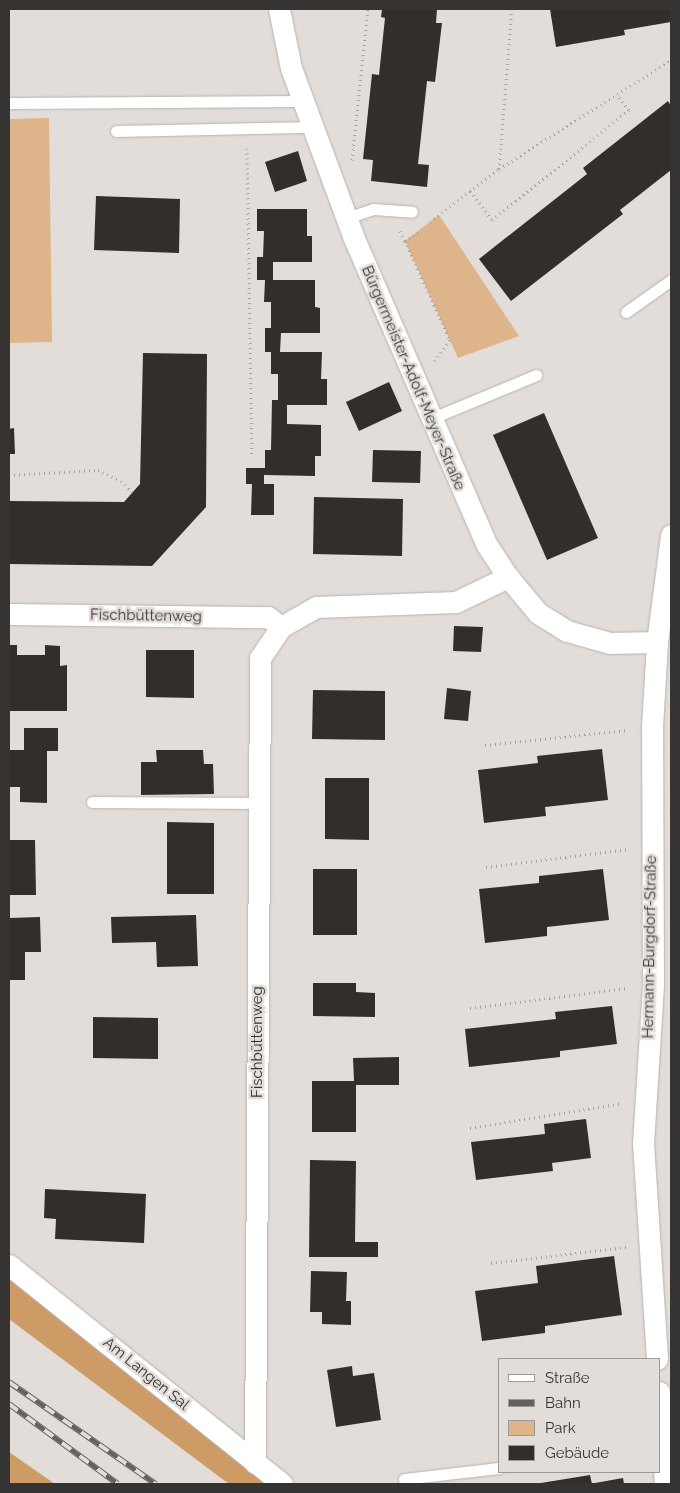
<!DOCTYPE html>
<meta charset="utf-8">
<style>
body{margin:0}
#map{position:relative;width:680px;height:1493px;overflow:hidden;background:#e2ddd9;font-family:Raleway,sans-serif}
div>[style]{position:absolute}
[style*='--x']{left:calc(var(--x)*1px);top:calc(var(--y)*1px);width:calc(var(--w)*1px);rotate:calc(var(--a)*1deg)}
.green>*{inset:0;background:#deb58b}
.forest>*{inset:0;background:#cd9b66}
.building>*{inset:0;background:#322e2b}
.path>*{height:3px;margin-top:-1.5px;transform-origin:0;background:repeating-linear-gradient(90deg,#a5a19e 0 1px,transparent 0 5px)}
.roads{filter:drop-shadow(0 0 1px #b7b3ae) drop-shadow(0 0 1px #b7b3ae)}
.lane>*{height:11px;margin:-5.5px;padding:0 5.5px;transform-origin:5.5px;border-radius:5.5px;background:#fff}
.street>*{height:21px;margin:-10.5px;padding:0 10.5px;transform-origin:10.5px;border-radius:10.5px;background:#fff}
.rail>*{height:5.5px;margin-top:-2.75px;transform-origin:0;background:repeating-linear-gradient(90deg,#e2ddd9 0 11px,#63605e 0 22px);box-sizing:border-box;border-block:1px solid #63605e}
span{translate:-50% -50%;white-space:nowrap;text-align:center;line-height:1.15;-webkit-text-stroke:5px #e2ddd9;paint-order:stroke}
.street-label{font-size:15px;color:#363432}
.frame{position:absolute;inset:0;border:10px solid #363432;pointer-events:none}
.legend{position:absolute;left:498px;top:1358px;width:162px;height:115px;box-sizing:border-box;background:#e2ddd9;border:1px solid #9d9996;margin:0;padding:6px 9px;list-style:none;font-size:15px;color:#363432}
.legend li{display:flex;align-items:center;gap:10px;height:25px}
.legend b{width:25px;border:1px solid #9d9996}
</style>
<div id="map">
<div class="green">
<div style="clip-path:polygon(49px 118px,52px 342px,9px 343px,9px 119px)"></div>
<div style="clip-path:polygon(439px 215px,519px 336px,458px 358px,405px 241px)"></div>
</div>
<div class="forest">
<div style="clip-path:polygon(9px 1265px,282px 1484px,229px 1484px,9px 1319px)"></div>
<div style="clip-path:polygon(9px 1452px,55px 1484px,9px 1484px)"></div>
</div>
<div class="building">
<div style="clip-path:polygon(382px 9px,437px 9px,436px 23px,442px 23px,435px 82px,427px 81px,418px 164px,429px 165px,427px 187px,371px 181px,373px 160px,363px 159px,372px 74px,379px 75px,385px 18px,381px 17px)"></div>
<div style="clip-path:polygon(550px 9px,671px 9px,671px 22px,624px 30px,625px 35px,556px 47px)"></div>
<div style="clip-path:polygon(668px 101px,671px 106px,671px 170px,620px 210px,623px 214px,511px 301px,479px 259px,587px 174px,583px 168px)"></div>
<div style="clip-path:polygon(298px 151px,307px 181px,275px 192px,265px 162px)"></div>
<div style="clip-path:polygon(96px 196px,180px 199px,179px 253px,94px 250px)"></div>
<div style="clip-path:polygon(257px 209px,307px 209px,307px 236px,312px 236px,312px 262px,273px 262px,273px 280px,315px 280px,315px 307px,320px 308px,320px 333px,281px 333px,280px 352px,322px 352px,321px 379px,327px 379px,327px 405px,287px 405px,287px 424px,321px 425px,321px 456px,315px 456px,315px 476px,264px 475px,264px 484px,274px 484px,274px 515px,251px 515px,252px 484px,246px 484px,246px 468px,265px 468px,265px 450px,271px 450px,272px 400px,278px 400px,278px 374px,271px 374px,271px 352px,265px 352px,265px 328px,271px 328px,271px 302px,264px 302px,265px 280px,257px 280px,257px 257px,263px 257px,264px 231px,257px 231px)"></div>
<div style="clip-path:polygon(143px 353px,207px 354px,206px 507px,152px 566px,9px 564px,9px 501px,124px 502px,140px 484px)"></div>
<div style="clip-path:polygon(389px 382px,402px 411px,359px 431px,346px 402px)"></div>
<div style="clip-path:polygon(544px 413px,598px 538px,547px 560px,493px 435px)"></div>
<div style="clip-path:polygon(14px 428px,15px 454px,9px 454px,9px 429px)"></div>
<div style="clip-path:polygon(373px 450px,421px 451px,420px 483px,372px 482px)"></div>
<div style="clip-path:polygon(314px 497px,403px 499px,402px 556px,313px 554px)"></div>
<div style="clip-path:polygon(454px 626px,483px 627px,481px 652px,453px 651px)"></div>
<div style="clip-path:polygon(9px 645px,17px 645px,17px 655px,45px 655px,45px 645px,60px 646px,60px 666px,67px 665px,67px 711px,9px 711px)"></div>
<div style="clip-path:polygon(146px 650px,194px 650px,194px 698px,146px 697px)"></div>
<div style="clip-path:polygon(447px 688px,471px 691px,468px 721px,444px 719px)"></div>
<div style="clip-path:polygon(313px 690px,385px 691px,385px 740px,312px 739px)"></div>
<div style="clip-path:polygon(24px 728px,58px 728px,58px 751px,47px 751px,47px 803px,20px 802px,20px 787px,9px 787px,9px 750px,24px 750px)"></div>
<div style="clip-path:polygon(602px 749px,608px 800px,545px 807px,546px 816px,484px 823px,478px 770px,538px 763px,537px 756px)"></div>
<div style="clip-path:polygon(156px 750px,203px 750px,204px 764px,213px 764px,214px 794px,141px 795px,141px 762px,157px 762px)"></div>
<div style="clip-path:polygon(325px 778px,369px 778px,369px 840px,325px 839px)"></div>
<div style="clip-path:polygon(167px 822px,214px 823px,214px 894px,167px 894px)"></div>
<div style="clip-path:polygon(9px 840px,35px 840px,36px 895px,9px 895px)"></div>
<div style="clip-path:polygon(313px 869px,357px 869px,357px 935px,313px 935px)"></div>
<div style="clip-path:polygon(603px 869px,609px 920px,547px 927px,547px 936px,485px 943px,479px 889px,539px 883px,539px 876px)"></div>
<div style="clip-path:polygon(196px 915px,198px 966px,157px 967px,156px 942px,112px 943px,111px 917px)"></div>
<div style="clip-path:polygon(40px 917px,41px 952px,25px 952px,25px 980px,9px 980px,9px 918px)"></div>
<div style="clip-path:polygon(313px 983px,356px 983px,356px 992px,375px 993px,375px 1017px,313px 1016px)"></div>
<div style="clip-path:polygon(612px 1006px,617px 1044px,560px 1051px,560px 1057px,469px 1067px,465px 1029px,556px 1019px,555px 1012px)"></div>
<div style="clip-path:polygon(93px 1017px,158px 1018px,158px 1059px,93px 1058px)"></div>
<div style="clip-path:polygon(399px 1057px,399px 1085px,356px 1085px,356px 1132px,312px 1132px,312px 1081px,354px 1081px,353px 1058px)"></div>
<div style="clip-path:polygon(586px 1119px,591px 1158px,552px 1163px,553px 1171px,476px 1180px,471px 1142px,545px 1134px,544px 1124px)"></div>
<div style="clip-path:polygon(310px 1160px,356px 1161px,355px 1242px,378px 1242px,378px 1257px,309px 1257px)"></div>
<div style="clip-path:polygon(45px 1189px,146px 1194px,144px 1243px,55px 1239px,56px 1219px,44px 1218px)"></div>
<div style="clip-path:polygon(614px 1256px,622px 1315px,545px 1326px,545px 1333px,482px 1341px,475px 1291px,538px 1283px,536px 1266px)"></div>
<div style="clip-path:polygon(311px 1271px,347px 1272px,346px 1301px,351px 1301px,351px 1325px,322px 1324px,322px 1312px,310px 1312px)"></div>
<div style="clip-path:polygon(352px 1366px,353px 1376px,374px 1373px,381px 1420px,336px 1427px,327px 1370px)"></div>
<div style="clip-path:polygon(590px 1475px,592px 1484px,541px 1484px,541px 1483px)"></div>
<div style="clip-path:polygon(623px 1478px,624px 1484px,595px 1484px,595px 1483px)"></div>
</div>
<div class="path">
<div style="--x:247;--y:148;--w:309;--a:89.1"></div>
<div style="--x:352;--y:160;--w:152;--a:-84"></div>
<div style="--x:499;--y:169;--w:204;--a:-32.4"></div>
<div style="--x:470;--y:191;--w:36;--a:53"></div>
<div style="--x:492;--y:220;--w:176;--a:-38.8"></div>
<div style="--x:629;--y:110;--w:20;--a:-127"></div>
<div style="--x:430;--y:222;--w:87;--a:-37.5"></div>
<div style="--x:499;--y:169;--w:161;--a:-85.4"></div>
<div style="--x:400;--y:231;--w:11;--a:63"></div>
<div style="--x:418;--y:232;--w:16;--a:145"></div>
<div style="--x:405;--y:241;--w:109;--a:65.6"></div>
<div style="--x:450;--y:340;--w:27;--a:126"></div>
<div style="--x:9;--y:475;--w:89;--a:-3.2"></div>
<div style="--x:98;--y:470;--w:25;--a:26"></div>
<div style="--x:121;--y:481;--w:17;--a:45"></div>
<div style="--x:485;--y:745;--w:144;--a:-6"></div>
<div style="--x:486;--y:867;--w:144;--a:-7.2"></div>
<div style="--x:470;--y:1008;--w:159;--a:-7.2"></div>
<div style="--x:470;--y:1128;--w:155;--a:-9.3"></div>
<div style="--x:491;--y:1263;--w:136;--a:-6.8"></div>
</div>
<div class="roads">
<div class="lane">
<div style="--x:9;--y:103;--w:294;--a:-0.4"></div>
<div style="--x:116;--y:131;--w:197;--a:-1.2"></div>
<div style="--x:346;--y:218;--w:28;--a:-18"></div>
<div style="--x:373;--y:209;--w:39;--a:4"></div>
<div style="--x:626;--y:312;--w:55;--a:-35.4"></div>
<div style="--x:430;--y:419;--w:115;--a:-22.5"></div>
<div style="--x:92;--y:802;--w:167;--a:0.3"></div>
<div style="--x:404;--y:1479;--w:96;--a:-6.6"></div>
</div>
<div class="street">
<div style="--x:279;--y:9;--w:60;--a:78.5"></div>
<div style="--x:291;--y:68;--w:179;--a:69.7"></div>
<div style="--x:353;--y:236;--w:337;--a:66.6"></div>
<div style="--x:487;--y:545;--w:38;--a:57"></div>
<div style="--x:508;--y:577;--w:47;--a:50.2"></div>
<div style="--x:538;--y:613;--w:34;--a:32"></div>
<div style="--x:567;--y:631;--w:45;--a:15.6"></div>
<div style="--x:610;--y:643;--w:47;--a:-1.2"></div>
<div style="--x:9;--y:614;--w:259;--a:0.7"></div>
<div style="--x:268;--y:617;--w:16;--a:38"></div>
<div style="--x:281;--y:627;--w:40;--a:-29.7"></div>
<div style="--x:316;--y:607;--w:140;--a:-2"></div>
<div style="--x:456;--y:602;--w:58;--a:-25.7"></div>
<div style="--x:9;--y:1265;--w:350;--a:38.7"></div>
<div style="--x:657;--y:1359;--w:215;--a:-93.7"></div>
<div style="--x:643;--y:1144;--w:159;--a:-86.4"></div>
<div style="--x:653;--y:985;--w:258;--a:-90.2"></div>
<div style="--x:652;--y:727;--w:85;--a:-86.6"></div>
<div style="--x:657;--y:642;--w:108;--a:-82.5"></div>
<div style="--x:659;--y:1392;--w:92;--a:86.3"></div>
<div style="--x:255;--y:1463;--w:805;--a:-89.64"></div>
<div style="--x:260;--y:658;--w:37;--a:-56"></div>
</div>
</div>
<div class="rail">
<div style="--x:9;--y:1382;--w:179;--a:34.8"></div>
<div style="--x:9;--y:1404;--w:135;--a:36.3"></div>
</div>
<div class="street-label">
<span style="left:413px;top:378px;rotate:67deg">Bürgermeister-Adolf-Meyer-Straße</span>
<span style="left:146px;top:616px;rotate:1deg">Fischbüttenweg</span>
<span style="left:650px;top:947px;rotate:-89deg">Hermann-Burgdorf-Straße</span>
<span style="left:258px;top:1042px;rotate:-90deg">Fischbüttenweg</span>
<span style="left:146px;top:1374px;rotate:39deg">Am Langen Sal</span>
</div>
<div class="frame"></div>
<ul class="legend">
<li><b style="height:6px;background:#fff"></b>Straße</li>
<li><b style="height:6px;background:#63605e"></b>Bahn</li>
<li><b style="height:14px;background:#deb58b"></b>Park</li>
<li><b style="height:14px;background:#322e2b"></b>Gebäude</li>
</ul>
</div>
